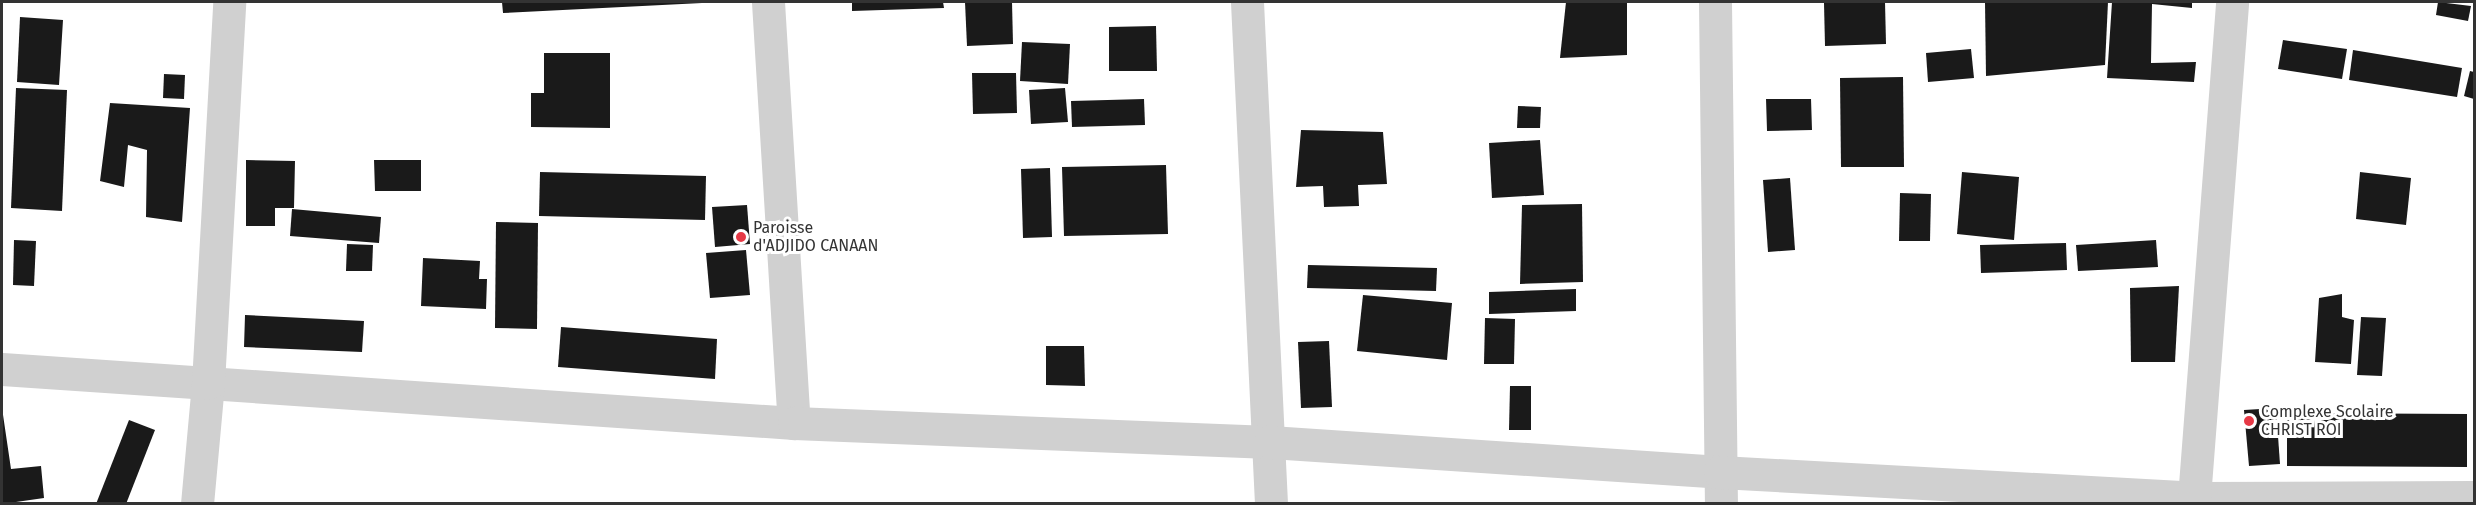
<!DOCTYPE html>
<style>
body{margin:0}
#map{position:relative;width:2476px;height:505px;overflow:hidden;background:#fff;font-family:"Fira Sans",sans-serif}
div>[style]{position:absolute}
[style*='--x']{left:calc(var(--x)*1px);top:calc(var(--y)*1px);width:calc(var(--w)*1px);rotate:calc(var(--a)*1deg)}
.building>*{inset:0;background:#1a1a1a}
.street>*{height:33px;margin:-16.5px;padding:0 16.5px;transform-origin:16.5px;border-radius:16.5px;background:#d0d0d0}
.dots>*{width:16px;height:16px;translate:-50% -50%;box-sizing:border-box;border:3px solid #fff;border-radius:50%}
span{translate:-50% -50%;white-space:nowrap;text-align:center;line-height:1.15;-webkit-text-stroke:6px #fff;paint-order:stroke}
.poi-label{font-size:16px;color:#333}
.left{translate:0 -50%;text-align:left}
.frame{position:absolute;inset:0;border:3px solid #333;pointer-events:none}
</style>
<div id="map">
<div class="building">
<div style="clip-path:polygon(502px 2px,702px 2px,702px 3px,503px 13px)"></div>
<div style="clip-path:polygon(852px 2px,943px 2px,944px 8px,852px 11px)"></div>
<div style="clip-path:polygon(965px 2px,1012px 2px,1013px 44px,967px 46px)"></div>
<div style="clip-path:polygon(1566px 2px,1627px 2px,1627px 55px,1560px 58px)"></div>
<div style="clip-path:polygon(1885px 2px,1886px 44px,1825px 46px,1824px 3px)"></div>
<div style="clip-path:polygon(1985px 2px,2108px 2px,2105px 65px,1986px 76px)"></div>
<div style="clip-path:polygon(2112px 2px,2192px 2px,2192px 8px,2152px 4px,2151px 63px,2196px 62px,2194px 82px,2107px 78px)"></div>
<div style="clip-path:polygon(2438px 2px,2471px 6px,2468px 21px,2436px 15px)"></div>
<div style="clip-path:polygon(20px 17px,63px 20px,59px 85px,17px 82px)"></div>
<div style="clip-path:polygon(1156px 26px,1157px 71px,1109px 71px,1109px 27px)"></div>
<div style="clip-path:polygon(2283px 40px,2347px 49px,2342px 79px,2278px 69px)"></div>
<div style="clip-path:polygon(1022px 42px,1070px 44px,1068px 84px,1020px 81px)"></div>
<div style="clip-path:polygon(1971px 49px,1974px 78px,1928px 82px,1926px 53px)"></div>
<div style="clip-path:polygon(2353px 50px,2462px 68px,2457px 97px,2349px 80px)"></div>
<div style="clip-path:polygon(544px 53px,610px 53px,610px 128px,531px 127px,531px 93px,544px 93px)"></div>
<div style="clip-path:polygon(2470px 71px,2474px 72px,2474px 99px,2464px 96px)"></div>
<div style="clip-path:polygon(972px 73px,1016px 73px,1017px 113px,973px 114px)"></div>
<div style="clip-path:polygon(164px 74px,185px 75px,184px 99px,163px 98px)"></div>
<div style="clip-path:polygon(1903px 77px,1904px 167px,1841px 167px,1840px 78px)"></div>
<div style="clip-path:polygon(16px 88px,67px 90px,62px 211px,11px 208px)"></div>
<div style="clip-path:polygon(1065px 88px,1068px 122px,1031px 124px,1029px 90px)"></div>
<div style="clip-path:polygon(1144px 99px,1145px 125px,1072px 127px,1071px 101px)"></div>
<div style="clip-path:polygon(1766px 99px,1811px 99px,1812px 130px,1767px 131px)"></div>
<div style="clip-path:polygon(110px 103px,190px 108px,182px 222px,146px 217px,147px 150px,128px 145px,124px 187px,100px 181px)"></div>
<div style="clip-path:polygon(1518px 106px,1541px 107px,1540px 128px,1517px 128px)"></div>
<div style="clip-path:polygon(1301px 130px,1383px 132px,1387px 184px,1358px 185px,1359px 206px,1324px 207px,1323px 186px,1296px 187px)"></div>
<div style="clip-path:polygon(1540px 140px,1544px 195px,1492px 198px,1489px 143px)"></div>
<div style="clip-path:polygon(246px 160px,295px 161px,294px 208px,275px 208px,275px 226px,246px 226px)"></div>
<div style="clip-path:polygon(374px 160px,421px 160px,421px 191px,375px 191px)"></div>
<div style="clip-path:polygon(1166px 165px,1168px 234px,1064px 236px,1062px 167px)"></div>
<div style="clip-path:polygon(1050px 168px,1052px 237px,1023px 238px,1021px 169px)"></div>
<div style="clip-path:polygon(540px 172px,706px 176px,705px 220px,539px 216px)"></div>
<div style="clip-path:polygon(1962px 172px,2019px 177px,2014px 240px,1957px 234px)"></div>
<div style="clip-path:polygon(2360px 172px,2411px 178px,2406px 225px,2356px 219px)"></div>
<div style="clip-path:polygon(1790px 178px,1795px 250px,1768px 252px,1763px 180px)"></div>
<div style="clip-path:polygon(1900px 193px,1931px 194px,1930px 241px,1899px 241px)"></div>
<div style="clip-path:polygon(1582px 204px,1583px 282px,1520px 284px,1522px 205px)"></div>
<div style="clip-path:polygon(747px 205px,750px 244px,715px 247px,712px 207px)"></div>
<div style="clip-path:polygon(292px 209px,381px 217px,379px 243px,290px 236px)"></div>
<div style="clip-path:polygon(496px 222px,538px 223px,537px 329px,495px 328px)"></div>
<div style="clip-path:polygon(14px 240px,36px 241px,34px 286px,13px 285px)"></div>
<div style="clip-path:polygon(2156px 240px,2158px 267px,2078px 271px,2076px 245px)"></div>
<div style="clip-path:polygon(2066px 243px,2067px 270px,1981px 273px,1980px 245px)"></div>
<div style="clip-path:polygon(347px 244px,373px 245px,372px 271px,346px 271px)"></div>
<div style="clip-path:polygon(746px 250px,750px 295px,710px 298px,706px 253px)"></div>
<div style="clip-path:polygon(423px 258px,480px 261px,479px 279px,487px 279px,486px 309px,421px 306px)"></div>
<div style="clip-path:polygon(1308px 265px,1437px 268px,1436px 291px,1307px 288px)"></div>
<div style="clip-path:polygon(2179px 286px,2175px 362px,2131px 362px,2130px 288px)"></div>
<div style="clip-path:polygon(1576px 289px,1576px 311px,1489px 314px,1489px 292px)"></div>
<div style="clip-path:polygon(2342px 294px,2342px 317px,2354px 320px,2351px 364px,2315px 362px,2319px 298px)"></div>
<div style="clip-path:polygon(1363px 295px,1452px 303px,1447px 360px,1357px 351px)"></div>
<div style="clip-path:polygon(245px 315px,364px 321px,362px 352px,244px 347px)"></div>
<div style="clip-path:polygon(2361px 317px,2386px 318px,2382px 376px,2357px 375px)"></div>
<div style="clip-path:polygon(1485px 318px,1515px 319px,1514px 364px,1484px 364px)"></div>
<div style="clip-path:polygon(561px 327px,717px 339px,715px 379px,558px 367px)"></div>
<div style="clip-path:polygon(1329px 341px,1332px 407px,1301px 408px,1298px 342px)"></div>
<div style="clip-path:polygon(1046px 346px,1084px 346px,1085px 386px,1046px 385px)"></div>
<div style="clip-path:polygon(1510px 386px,1531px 386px,1531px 430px,1509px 430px)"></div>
<div style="clip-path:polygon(2px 408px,11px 469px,41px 466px,44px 498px,2px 504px)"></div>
<div style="clip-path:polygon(2276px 408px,2280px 464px,2249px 466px,2244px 410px)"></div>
<div style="clip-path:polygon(2287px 413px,2467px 414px,2467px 467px,2287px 466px)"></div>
<div style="clip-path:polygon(129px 420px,155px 430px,126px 504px,96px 504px)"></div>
</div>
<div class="street">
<div style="--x:768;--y:2;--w:422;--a:86.5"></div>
<div style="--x:1247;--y:2;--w:503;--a:87.26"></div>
<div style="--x:1715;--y:2;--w:502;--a:89.32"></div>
<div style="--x:2;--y:369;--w:794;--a:3.9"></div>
<div style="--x:794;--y:423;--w:476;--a:2.3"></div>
<div style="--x:1270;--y:442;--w:451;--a:3.8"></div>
<div style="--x:1720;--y:472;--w:475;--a:3.1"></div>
<div style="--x:2194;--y:498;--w:280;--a:-0.2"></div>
<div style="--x:2194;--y:498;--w:497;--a:-85.6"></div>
<div style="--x:197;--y:504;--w:121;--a:-84.8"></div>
<div style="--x:208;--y:383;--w:382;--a:-86.8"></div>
</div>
<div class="dots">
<div style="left:741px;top:237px;background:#e63946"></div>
<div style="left:2249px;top:421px;background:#e63946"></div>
</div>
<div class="poi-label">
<span class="left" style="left:753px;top:237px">Paroisse<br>d'ADJIDO CANAAN</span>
<span class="left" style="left:2261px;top:421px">Complexe Scolaire<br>CHRIST ROI</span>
</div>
<div class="frame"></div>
</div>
